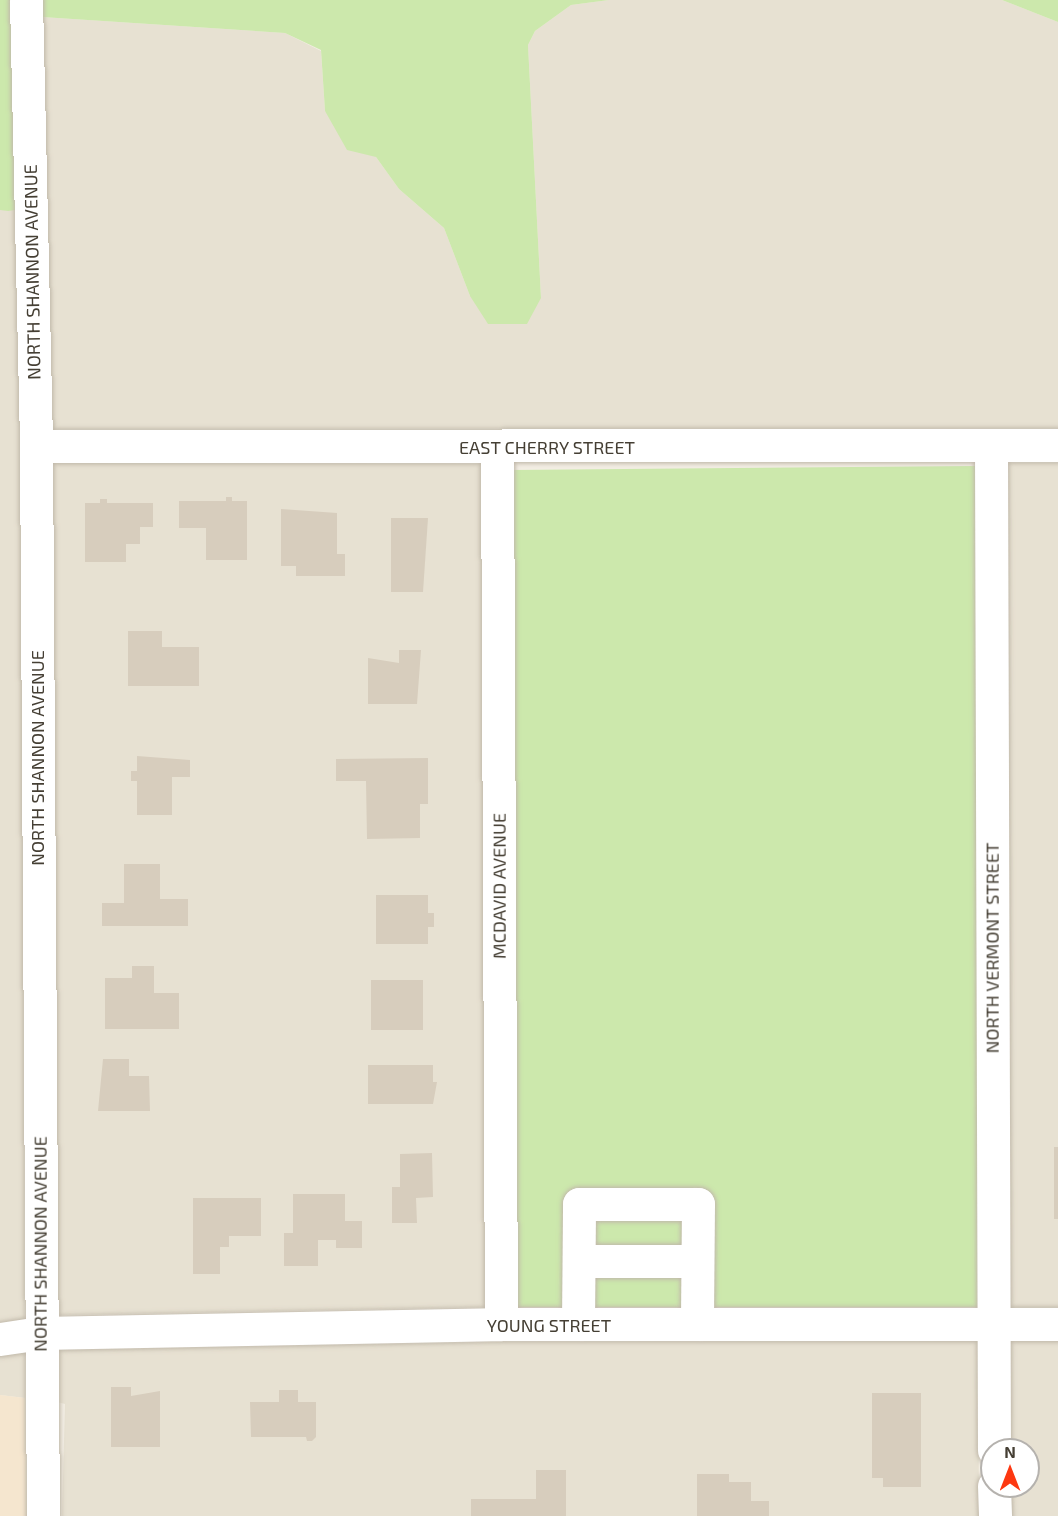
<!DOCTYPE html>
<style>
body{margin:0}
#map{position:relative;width:1058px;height:1516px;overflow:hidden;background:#f3eee4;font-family:"Exo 2",sans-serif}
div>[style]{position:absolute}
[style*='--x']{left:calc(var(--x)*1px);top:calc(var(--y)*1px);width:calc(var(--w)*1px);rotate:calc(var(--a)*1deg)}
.residential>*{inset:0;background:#e7e1d2}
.commercial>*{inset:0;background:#f5e6cf}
.green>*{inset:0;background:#cce8ac}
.building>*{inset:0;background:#d7cdbd}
.roads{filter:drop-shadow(0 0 2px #c1b9aa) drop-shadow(0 0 2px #c1b9aa)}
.minor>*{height:33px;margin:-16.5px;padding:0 16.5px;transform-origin:16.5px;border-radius:16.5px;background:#fff}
span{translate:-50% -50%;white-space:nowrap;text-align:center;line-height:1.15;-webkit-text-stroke:4.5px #fff;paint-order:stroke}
.street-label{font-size:18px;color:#453f34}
.north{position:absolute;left:980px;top:1438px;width:60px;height:60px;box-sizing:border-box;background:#fff;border:2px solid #b5b2ae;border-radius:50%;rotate:0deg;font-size:16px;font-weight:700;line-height:24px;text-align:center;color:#453f34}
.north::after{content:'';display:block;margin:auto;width:21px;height:27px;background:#fd3811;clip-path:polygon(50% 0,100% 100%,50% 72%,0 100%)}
</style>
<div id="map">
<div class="residential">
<div style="clip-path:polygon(609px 0,1002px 0,1058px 22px,1058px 428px,51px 429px,42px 17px,285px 33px,321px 51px,325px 111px,376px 157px,399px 189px,444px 228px,470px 296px,541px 298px,528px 45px,535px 31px,571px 5px)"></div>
<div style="clip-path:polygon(0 210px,15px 210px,21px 446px,25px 1398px,0 1395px)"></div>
<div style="clip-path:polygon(52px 463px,482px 464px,486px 1307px,55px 1315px)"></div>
<div style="clip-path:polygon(1006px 463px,1058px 463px,1058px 1307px,1009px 1307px)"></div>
<div style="clip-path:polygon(978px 1341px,979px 1516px,62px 1516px,65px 1404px,57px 1402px,56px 1350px,501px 1342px)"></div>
<div style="clip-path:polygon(1009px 1341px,1058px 1341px,1058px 1516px,1010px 1516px,1010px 1486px,1028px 1486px,1028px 1450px,1009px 1450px)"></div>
</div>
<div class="commercial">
<div style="clip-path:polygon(0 1395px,25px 1398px,27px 1516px,0 1516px)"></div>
</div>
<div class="green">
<div style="clip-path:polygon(0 0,11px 0,15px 210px,8px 211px,0 210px)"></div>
<div style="clip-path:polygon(41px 0,609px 0,571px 5px,535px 31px,528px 45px,541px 298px,527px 324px,488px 324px,470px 296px,444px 228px,399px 189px,376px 157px,347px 150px,325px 111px,321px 50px,285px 33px,42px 17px)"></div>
<div style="clip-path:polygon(1002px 0,1058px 0,1058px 22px)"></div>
<div style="clip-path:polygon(975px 466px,978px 1307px,516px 1307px,512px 470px)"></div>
</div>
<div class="building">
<div style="clip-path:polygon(226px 497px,232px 497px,232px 501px,247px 501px,247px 560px,206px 560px,206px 528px,179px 528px,179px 501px,226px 501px)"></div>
<div style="clip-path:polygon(100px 499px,107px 499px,107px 503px,153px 503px,153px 527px,140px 527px,140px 544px,126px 544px,126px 562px,85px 562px,85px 503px,100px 503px)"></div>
<div style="clip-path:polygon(281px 509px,337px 513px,337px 554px,345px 554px,345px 576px,296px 576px,296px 566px,281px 566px)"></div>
<div style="clip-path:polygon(391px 518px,428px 518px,423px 592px,391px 592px)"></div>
<div style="clip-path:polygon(128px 631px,162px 631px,162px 647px,199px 647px,199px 686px,128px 686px)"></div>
<div style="clip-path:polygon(399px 650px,421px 650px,417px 704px,368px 704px,368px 658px,399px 663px)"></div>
<div style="clip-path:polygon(137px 756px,190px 760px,190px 777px,172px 777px,172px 815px,137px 815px,137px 781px,131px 781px,131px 771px,137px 771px)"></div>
<div style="clip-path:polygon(428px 758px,428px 804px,420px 804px,420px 838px,367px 839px,366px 781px,336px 781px,336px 759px)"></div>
<div style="clip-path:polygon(124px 864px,160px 864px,160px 899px,188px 899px,188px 926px,102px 926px,102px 903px,124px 903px)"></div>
<div style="clip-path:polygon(376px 895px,428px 895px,428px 913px,434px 913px,434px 927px,428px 927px,428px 944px,376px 944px)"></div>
<div style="clip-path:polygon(132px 966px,154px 966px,154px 993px,179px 993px,179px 1029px,105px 1029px,105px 978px,132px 978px)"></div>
<div style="clip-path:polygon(371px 980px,423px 980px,423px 1030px,371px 1030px)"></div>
<div style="clip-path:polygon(103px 1059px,129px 1059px,129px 1076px,149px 1076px,150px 1111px,98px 1111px)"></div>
<div style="clip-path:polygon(368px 1065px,433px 1065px,433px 1082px,437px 1082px,433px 1104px,368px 1104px)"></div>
<div style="clip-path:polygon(1054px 1147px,1058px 1147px,1058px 1219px,1054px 1219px)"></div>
<div style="clip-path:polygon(432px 1153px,433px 1197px,416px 1198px,417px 1223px,392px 1223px,392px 1187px,400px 1187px,400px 1154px)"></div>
<div style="clip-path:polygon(293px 1194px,345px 1194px,345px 1221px,362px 1221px,362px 1248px,336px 1248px,336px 1240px,318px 1240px,318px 1266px,284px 1266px,284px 1233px,293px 1233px)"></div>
<div style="clip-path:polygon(193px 1198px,261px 1198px,261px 1236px,229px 1236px,229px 1247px,220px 1247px,220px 1274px,193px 1274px)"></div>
<div style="clip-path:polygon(111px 1387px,131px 1387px,131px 1396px,160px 1391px,160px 1447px,111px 1447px)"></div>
<div style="clip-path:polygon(279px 1390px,298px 1390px,298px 1402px,316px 1402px,316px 1437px,312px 1441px,307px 1441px,306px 1437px,251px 1437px,250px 1402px,279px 1402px)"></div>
<div style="clip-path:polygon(872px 1393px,921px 1393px,921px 1487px,883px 1487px,883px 1478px,872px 1478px)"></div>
<div style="clip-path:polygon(536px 1470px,566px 1470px,566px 1516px,471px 1516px,471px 1499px,536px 1499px)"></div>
<div style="clip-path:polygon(697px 1474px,729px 1474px,729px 1482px,751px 1482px,751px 1501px,769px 1501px,769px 1516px,697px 1516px)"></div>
</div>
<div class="roads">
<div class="minor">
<div style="--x:26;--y:0;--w:446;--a:88.7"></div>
<div style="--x:36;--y:446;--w:1070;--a:89.63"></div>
<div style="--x:36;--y:446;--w:1022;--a:-0.06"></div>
<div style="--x:991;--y:446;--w:1004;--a:89.83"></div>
<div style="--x:497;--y:447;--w:877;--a:89.74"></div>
<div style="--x:579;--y:1261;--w:118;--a:0"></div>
<div style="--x:578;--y:1324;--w:120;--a:-89.5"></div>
<div style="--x:579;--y:1204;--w:119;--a:0"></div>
<div style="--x:698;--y:1204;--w:120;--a:90.5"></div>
<div style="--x:0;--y:1339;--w:40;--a:-8.5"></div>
<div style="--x:40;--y:1333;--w:461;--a:-1.1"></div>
<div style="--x:501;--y:1324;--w:557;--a:0"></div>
<div style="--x:994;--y:1486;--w:30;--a:88"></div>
</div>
</div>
<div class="street-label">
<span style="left:32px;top:272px;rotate:-91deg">NORTH SHANNON AVENUE</span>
<span style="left:547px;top:447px">EAST CHERRY STREET</span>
<span style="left:37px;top:758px;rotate:-90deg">NORTH SHANNON AVENUE</span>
<span style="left:499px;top:886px;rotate:-90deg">MCDAVID AVENUE</span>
<span style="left:992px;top:948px;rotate:-90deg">NORTH VERMONT STREET</span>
<span style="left:40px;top:1244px;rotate:-90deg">NORTH SHANNON AVENUE</span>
<span style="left:549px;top:1325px">YOUNG STREET</span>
</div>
<div class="north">N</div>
</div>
